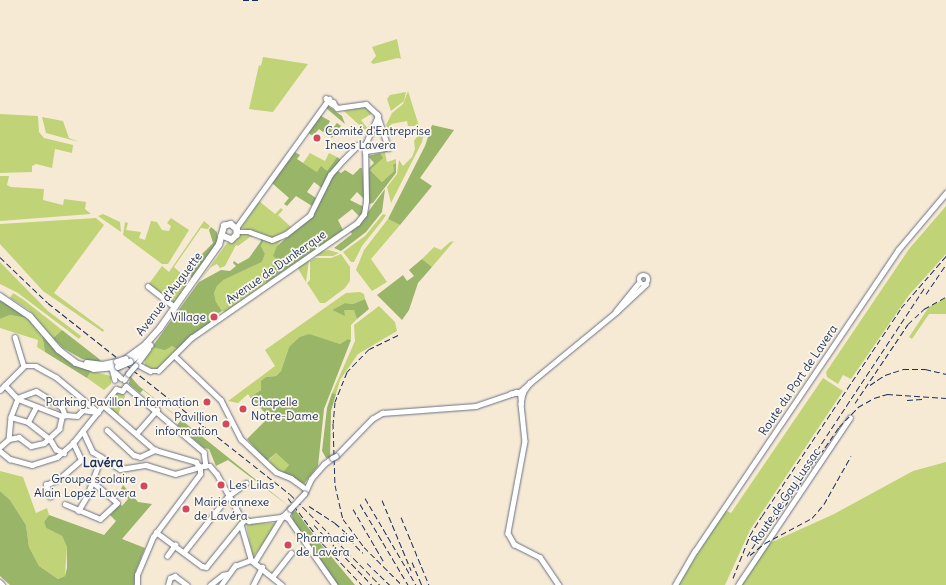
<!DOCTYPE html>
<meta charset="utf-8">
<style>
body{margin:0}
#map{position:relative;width:946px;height:585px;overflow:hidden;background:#f6ead5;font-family:Delius,sans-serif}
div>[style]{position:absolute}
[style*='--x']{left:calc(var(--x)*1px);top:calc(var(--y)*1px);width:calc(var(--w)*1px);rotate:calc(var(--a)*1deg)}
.green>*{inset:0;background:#c0d377}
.forest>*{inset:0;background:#98b568}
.roads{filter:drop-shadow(0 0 1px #687088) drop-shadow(0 0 1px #687088)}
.minor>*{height:4.5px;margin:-2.25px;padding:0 2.25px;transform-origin:2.25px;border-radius:2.25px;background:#fff}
.minor>.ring{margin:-2.25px;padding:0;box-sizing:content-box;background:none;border:4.5px solid #fff;border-radius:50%}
.major>*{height:5.5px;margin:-2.75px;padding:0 2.75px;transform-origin:2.75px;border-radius:2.75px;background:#fff}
.rail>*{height:1px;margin-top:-0.5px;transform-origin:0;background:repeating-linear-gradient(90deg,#1b2f5e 0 6px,transparent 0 9px)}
.bridges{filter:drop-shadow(0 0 1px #687088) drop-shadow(0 0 1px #687088)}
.minor-bridge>*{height:4.5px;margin:-2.25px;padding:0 2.25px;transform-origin:2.25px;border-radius:2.25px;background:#fff}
.major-bridge>*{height:5.5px;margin:-2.75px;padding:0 2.75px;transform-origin:2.75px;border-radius:2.75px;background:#fff}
.dots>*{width:11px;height:11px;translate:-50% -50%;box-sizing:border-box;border:2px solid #fbf7ec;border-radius:50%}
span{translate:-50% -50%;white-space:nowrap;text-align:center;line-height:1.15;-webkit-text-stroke:3.5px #fbf7ec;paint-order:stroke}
.poi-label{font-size:12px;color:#1b2f5e}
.left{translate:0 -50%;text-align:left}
.right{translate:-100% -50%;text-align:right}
.street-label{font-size:12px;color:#1b2f5e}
.neighbourhood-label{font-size:13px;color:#1b2f5e;font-weight:700}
</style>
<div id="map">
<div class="green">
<div style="clip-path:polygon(397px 39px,401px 59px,398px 58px,373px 64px,371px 62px,376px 56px,372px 47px)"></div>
<div style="clip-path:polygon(263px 57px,308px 64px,273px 112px,249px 109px,259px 65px,261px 66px)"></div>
<div style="clip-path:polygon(408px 91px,419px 126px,408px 126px,407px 121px,391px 124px,392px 128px,388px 128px,386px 125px,392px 113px,403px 104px)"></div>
<div style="clip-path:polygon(406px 92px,404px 101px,391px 111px,387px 99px,390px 95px)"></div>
<div style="clip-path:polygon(365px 106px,373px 113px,361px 120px,369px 130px,368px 133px,344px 111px)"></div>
<div style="clip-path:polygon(0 114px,38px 116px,39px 132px,44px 138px,90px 149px,73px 145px,72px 153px,55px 149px,52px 168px,36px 164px,32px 166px,32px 172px,0 173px)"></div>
<div style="clip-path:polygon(42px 117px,63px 121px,69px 138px,79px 142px,46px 133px)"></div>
<div style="clip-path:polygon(421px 131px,424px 131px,422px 142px,391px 203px,387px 187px,397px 174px,399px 160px,403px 166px,412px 157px,415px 149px,414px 141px)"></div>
<div style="clip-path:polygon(388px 150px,385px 153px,387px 162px,396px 159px,396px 163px,393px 165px,394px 171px,382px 182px,370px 170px,382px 158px,380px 153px)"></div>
<div style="clip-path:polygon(310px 153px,325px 161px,329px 153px,337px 157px,327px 171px,317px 172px,303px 163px)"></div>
<div style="clip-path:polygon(0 176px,9px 176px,7px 185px,11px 187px,44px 189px,43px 200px,63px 205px,64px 199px,86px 202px,85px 209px,91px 214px,0 221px)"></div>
<div style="clip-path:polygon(259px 201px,275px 214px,281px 208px,283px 210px,278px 215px,292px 228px,272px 238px,241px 228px)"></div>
<div style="clip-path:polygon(946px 206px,946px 254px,909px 295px,851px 379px,843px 375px,838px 384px,827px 377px,826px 372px,909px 249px)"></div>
<div style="clip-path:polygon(103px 214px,120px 222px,121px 232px,98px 216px)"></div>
<div style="clip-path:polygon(383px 214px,386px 215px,382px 221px,362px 246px,354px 262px,351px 262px,343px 252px,365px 236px)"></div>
<div style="clip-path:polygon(96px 218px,104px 225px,54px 293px,104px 330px,103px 332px,43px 291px,0 244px,0 224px)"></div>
<div style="clip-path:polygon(171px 218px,189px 230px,168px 264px,162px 264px,123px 235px,125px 222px,128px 223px,126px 230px,141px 232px,139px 238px,145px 240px,151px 221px,157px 222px,162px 230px,169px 231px,171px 226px,167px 223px)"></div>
<div style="clip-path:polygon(388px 219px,400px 225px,371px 259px,387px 282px,372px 291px,356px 270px,364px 250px)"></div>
<div style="clip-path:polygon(204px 221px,210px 226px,208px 229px,201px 228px,174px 267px,185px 277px,188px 285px,175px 305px,148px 285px,162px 266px,169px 272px)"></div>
<div style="clip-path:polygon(241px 233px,256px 237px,250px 237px,238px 246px,236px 245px,225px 266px,220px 268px,217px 264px,211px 267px,199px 282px,227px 243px,236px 241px)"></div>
<div style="clip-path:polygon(282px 239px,277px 246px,281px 261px,263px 278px,266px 283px,226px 312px,222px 311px,216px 302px,214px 293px,217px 286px,222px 280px,262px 262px,265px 254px,261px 246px,264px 240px)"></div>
<div style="clip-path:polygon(454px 241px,432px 267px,422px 259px,434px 247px,441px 250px,450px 242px)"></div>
<div style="clip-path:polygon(329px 250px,339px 253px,333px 256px,314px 256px,309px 260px,306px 282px,297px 267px,318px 252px)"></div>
<div style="clip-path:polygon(341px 254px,350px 267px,350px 281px,345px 288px,325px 303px,320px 303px,307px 283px,310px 280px,310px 261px,315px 258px,331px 258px)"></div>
<div style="clip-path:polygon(0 262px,48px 311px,81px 336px,79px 339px,18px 293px,0 284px)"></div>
<div style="clip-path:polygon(360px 292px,364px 294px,365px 299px,353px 304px,345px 303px,332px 310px,344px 315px,344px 310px,354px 310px,356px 313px,357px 319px,351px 325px,351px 340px,348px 339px,340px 344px,309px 335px,289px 347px,281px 371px,276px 376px,266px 377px,261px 390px,250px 397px,248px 394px,238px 403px,228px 401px,275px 366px,265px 350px,346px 293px)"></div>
<div style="clip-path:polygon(13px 293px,24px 300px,62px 330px,53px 338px,29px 310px,10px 298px)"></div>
<div style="clip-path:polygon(946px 298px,946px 314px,929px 314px,912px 339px,909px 337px,929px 307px)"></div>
<div style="clip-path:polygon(379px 306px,395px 322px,397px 331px,358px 354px,340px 380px,336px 394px,332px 393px,355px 341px,354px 325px)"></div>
<div style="clip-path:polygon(10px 315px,27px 318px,34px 324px,42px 334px,45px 352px,37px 347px,38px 340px,0 328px,0 319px)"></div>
<div style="clip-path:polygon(172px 346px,177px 349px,158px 370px,145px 366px,144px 358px,152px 347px)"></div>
<div style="clip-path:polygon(91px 371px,111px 376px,111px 384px,104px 390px,87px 378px)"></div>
<div style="clip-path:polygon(823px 378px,843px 391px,750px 530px,725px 585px,678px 585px,725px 510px,731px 513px)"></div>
<div style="clip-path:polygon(115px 393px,123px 393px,125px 396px,118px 415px,106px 406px)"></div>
<div style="clip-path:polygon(276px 453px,289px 465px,282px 473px,267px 462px)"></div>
<div style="clip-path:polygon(946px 462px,946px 585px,741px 585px,770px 543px,834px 514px,913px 471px)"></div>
<div style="clip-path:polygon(0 471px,23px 477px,36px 513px,47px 508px,49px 515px,44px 522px,46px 528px,62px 536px,67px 547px,65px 576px,58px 579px,39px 566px,29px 547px,26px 525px,10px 500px,0 491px)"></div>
<div style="clip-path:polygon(275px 523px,275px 528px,253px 557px,246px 524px)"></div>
</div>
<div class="forest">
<div style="clip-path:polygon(328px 106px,342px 116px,345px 124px,326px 108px,321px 116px,330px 121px,328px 125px,333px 128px,337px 123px,341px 126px,332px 138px,325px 130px,323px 132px,319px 129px,313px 136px,308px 133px,326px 107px)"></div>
<div style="clip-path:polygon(432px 125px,454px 130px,420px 178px,432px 186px,400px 225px,388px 219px,425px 146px)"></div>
<div style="clip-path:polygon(295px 152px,300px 155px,297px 159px,317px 172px,321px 166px,327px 171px,337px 157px,341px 160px,323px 189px,314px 182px,307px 192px,316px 198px,312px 206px,296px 196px,287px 206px,284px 204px,289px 198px,272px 183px)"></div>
<div style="clip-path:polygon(380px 153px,383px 158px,370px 170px,382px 182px,394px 171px,393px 165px,396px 163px,396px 173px,373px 203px,369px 204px,367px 170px,374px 163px,368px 156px)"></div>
<div style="clip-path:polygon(360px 168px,362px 168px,365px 200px,357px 192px,350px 200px,364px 207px,360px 217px,352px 209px,338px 220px,343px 230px,266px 283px,264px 272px,280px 261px,273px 256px,277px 246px,314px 213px,336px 170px,341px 173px,345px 170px,353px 175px)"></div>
<div style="clip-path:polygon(385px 189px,382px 212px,366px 232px,341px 251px,334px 248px,352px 234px,350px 231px,362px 220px)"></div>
<div style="clip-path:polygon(211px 227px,217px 232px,218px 241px,192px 280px,188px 268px,213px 243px,209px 230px)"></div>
<div style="clip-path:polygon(260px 238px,264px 240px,261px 246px,265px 254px,262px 262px,223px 280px,217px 286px,214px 293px,216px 302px,222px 311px,212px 317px,213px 321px,177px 349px,172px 346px,165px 350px,152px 347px,199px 282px,221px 270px,230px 271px,236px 266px,233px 263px,234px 261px,238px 264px,249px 258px,261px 241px)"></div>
<div style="clip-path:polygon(422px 259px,432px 267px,418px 283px,409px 310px,402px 320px,377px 295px,403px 275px,407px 281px,414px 276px,409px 270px)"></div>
<div style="clip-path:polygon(365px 299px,369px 309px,357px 319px,354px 310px,344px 310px,345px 316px,332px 310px,345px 303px,353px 304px)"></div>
<div style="clip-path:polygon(0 301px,5px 302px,27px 318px,10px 315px,0 319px)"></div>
<div style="clip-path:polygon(62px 330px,98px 358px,103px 363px,82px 359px,63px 348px,53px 338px)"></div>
<div style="clip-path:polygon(42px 334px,61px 355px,91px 371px,87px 378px,45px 352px)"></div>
<div style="clip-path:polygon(309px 334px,340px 344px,348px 339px,351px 340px,324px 409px,318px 466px,304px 484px,282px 473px,289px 465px,276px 453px,267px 461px,247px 439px,269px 417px,250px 397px,261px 390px,261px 381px,266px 377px,276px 376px,281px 371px,289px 347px,300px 337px)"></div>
<div style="clip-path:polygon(130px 376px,139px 386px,290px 507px,228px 460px,216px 466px,209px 449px,204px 448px,177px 425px,181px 420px,143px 390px,140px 393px,129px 384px)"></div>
<div style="clip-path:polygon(332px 393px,336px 394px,331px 411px,330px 458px,326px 458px,322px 451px,327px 408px)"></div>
<div style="clip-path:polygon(123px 485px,138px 502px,152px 504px,122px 539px,145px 548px,135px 573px,134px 585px,10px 585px,0 576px,0 491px,10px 500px,26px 525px,29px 547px,39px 566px,58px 579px,65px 576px,67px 568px,67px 547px,62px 536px,46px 528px,44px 522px,49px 515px,104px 535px,116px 521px,110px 515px,120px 504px,122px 506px,128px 499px,121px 489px)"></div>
<div style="clip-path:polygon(293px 507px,319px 542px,355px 585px,336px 585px,293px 521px,291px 510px)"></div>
</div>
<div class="roads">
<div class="minor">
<div style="--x:326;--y:99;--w:8;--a:23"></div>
<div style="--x:333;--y:102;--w:7;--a:56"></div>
<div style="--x:337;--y:108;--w:11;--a:-146"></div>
<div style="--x:328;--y:102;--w:4;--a:-124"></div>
<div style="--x:337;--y:108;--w:29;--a:-8"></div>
<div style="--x:366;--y:104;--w:15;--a:42"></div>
<div style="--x:377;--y:114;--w:36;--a:71"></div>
<div style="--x:389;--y:148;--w:24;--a:171"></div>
<div style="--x:236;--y:228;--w:159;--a:-54.2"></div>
<div style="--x:238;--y:232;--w:12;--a:0"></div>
<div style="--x:250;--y:232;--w:23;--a:20"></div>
<div style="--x:272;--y:240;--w:15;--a:-23"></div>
<div style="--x:286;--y:234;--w:31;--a:-38"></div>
<div style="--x:310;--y:215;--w:45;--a:-63.4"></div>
<div style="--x:330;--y:175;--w:20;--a:-49"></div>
<div style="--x:343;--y:160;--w:21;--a:-45"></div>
<div style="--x:358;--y:145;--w:7;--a:0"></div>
<div class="ring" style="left:639.5px;top:275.5px;width:4.5px;height:4.5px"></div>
<div style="--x:640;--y:282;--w:38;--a:129"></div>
<div style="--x:616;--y:312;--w:41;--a:-43"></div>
<div style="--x:148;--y:286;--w:34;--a:38"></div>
<div style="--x:15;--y:337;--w:30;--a:73"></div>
<div style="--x:174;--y:355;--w:65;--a:43.8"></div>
<div style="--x:221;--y:400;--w:44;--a:62.9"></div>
<div style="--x:241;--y:439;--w:48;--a:43.3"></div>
<div style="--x:276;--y:472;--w:16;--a:22"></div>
<div style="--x:291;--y:478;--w:19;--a:36"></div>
<div style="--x:137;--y:364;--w:15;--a:28"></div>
<div style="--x:150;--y:371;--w:8;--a:0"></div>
<div style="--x:158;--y:371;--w:47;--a:-45"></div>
<div style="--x:191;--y:338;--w:202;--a:-34.7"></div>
<div style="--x:357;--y:223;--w:11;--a:-52"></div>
<div style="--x:364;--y:214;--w:13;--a:-81"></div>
<div style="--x:366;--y:201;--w:56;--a:-91"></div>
<div style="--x:365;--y:145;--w:32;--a:-66"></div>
<div style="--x:136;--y:365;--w:20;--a:-53"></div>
<div style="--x:24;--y:366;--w:12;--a:0"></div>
<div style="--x:36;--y:366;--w:23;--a:29"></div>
<div style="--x:56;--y:377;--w:55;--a:39.8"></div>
<div style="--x:110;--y:367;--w:16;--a:45"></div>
<div style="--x:112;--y:368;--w:12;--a:76"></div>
<div style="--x:124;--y:380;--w:7;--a:-56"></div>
<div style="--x:530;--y:383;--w:112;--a:-39.5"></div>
<div style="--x:530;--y:383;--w:12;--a:125"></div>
<div style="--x:523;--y:393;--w:11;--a:100"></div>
<div style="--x:521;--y:404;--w:12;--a:-95"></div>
<div style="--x:520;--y:392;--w:13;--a:-42"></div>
<div style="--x:5;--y:385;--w:19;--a:47"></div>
<div style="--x:18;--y:399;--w:19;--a:111"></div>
<div style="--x:11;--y:417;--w:22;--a:95"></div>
<div style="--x:126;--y:386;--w:102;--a:40.2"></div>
<div style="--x:204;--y:452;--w:14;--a:82"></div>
<div style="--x:206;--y:466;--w:4;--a:0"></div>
<div style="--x:210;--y:466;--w:11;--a:49"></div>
<div style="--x:217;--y:474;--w:49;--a:60.8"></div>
<div style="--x:241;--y:517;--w:9;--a:27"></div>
<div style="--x:249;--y:521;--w:38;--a:-7"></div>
<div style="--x:287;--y:516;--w:84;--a:55.2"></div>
<div style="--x:116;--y:389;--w:6;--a:18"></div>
<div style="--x:122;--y:391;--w:6;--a:-51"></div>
<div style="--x:0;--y:390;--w:34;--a:-45"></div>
<div style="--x:516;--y:392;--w:2;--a:0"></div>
<div style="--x:518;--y:392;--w:5;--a:11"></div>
<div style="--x:523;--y:393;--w:12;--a:175"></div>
<div style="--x:511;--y:394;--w:5;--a:-22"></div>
<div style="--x:17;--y:398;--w:20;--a:-20"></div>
<div style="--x:36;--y:391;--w:31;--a:32"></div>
<div style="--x:62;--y:407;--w:9;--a:69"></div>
<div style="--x:18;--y:399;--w:47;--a:21.1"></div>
<div style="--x:521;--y:404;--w:37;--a:84"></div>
<div style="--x:525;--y:441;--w:94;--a:100.5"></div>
<div style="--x:508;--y:533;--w:13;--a:61"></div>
<div style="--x:514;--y:544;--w:29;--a:27"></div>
<div style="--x:540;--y:557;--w:34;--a:56"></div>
<div style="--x:104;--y:406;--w:67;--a:40.8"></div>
<div style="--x:65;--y:415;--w:12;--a:5"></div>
<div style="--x:77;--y:416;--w:8;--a:-45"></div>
<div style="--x:83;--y:410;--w:15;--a:8"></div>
<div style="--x:11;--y:417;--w:18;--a:16"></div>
<div style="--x:28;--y:422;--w:28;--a:38"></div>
<div style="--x:50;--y:439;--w:12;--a:59"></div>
<div style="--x:56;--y:449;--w:9;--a:27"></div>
<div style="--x:28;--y:422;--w:17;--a:-62"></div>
<div style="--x:107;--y:430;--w:37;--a:43"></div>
<div style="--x:134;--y:455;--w:6;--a:18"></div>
<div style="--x:83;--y:431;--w:23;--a:65"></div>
<div style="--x:93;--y:452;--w:32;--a:32"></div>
<div style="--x:120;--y:469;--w:26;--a:-9"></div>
<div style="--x:146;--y:465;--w:30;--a:17"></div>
<div style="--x:175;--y:474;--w:32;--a:-16"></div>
<div style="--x:136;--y:434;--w:32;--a:-49"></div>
<div style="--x:0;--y:447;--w:12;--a:-42"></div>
<div style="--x:9;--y:439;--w:10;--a:-11"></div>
<div style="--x:19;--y:437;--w:15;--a:37"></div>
<div style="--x:31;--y:446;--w:13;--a:-13"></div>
<div style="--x:44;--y:443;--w:21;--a:-43"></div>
<div style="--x:59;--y:429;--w:13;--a:-77"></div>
<div style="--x:0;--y:451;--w:13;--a:39"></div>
<div style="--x:10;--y:459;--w:23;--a:15"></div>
<div style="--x:32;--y:465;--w:26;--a:-18"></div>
<div style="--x:57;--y:457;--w:21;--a:-41"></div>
<div style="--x:73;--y:443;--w:69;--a:-51.5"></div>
<div style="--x:336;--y:456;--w:52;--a:-45.8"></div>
<div style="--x:372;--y:419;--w:12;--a:-31"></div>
<div style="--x:382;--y:413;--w:94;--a:-4.3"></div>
<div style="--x:476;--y:406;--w:37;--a:-19"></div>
<div style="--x:140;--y:457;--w:17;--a:-25"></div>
<div style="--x:155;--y:450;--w:43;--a:16.3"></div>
<div style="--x:196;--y:462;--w:6;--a:51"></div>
<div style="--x:305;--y:492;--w:14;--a:-65"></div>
<div style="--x:311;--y:479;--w:20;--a:-49"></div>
<div style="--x:324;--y:464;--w:10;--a:-37"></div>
<div style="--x:50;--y:497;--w:13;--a:-108"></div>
<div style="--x:46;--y:485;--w:14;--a:-25"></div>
<div style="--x:59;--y:479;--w:29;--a:-41"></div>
<div style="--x:81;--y:460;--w:19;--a:-115"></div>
<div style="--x:65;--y:504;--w:38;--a:23"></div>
<div style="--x:100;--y:519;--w:23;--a:-43"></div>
<div style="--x:117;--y:503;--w:33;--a:-140"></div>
<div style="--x:78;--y:511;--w:17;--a:-59"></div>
<div style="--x:87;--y:496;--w:41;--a:-70.3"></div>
<div style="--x:284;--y:515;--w:8;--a:-45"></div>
<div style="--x:290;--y:509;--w:9;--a:111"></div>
<div style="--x:241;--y:524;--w:37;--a:74"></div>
<div style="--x:156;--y:532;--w:57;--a:36.5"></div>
<div style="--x:202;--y:566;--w:4;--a:14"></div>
<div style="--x:206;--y:567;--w:60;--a:-51"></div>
<div style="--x:184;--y:552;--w:71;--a:-51.8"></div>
<div style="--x:228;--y:496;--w:22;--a:-36"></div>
<div style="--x:167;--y:556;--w:14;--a:-54"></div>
<div style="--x:255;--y:561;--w:52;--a:-58.5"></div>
<div style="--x:273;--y:576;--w:29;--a:-52"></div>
<div style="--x:137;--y:585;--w:10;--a:-90"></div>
<div style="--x:137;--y:575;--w:41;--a:-67.2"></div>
<div style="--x:153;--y:537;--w:79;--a:-53.3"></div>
<div style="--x:200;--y:474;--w:7;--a:-90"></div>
<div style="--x:168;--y:585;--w:7;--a:-74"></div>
<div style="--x:170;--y:578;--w:5;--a:-22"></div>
<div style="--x:175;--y:576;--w:15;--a:37"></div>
<div style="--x:210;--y:585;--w:16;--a:-38"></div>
<div style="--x:223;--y:575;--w:4;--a:-14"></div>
<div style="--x:221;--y:585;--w:24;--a:-54"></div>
<div style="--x:235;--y:566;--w:17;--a:-21"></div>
<div style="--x:251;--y:560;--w:40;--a:39"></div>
<div style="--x:253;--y:585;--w:20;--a:-63"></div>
<div style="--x:675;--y:585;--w:39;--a:-60"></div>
<div style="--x:695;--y:551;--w:363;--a:-56"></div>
<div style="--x:898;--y:250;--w:75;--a:-49.9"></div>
<div style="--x:738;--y:585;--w:201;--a:-56.2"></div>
</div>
<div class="major">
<div style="--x:0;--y:296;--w:36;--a:34"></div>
<div style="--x:30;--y:316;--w:45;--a:49.5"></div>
<div style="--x:59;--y:350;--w:21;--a:37"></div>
<div style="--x:76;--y:363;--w:19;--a:18"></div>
<div style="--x:94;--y:369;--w:24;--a:-5"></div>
<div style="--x:126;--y:359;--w:22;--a:-36"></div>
<div style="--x:144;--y:346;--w:24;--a:-48"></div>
<div style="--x:160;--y:328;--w:102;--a:-54.6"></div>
<div style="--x:219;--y:245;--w:20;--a:-75"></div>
<div style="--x:224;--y:226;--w:7;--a:-16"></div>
<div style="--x:231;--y:224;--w:8;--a:40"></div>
<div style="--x:237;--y:229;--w:6;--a:90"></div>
<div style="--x:237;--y:235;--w:7;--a:135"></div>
<div style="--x:232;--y:240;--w:11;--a:-158"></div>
<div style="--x:130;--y:362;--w:26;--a:-39"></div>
<div style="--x:87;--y:363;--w:16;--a:7"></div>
<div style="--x:103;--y:365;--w:14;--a:-12"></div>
<div style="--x:0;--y:583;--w:3;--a:45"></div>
</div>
</div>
<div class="rail">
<div style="--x:243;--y:0;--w:16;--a:0"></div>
<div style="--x:0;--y:257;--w:66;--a:43.8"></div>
<div style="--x:48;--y:303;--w:308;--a:38.3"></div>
<div style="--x:290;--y:494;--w:128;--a:45.3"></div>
<div style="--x:926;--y:294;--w:36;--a:-56"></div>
<div style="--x:398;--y:335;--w:32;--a:154"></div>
<div style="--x:369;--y:349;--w:32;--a:134"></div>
<div style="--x:347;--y:372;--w:32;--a:112"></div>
<div style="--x:335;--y:402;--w:21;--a:95"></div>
<div style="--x:333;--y:423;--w:62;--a:88.2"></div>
<div style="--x:335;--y:485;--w:35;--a:77"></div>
<div style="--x:343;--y:519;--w:35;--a:53"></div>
<div style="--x:364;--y:547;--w:54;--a:45"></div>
<div style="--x:870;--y:385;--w:18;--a:-34"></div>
<div style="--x:885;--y:375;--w:19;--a:-18"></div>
<div style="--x:903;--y:369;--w:22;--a:0"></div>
<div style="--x:925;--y:369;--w:22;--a:13"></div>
<div style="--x:907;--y:400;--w:15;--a:-4"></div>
<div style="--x:855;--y:403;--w:95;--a:-56.1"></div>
<div style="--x:908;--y:324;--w:22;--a:-43"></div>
<div style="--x:924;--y:309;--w:25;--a:-29"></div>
<div style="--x:288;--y:498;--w:56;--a:52.9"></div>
<div style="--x:322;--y:543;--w:58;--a:46.4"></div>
<div style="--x:365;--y:498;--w:101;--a:59.6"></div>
<div style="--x:382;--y:500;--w:76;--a:67.5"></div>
<div style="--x:360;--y:504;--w:94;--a:59.3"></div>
<div style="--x:309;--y:506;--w:31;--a:33"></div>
<div style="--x:335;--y:523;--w:18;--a:41"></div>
<div style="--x:353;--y:509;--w:61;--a:59.7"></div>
<div style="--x:401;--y:517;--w:74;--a:67.6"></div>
<div style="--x:314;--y:525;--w:83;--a:46"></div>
<div style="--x:769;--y:529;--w:124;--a:-55.5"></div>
<div style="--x:839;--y:427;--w:28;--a:-46"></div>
<div style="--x:858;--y:407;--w:18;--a:-29"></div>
<div style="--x:874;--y:398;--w:14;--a:-17"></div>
<div style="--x:887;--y:394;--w:59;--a:3.9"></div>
<div style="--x:343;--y:533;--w:28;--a:45"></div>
<div style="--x:750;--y:555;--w:19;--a:-39"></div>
<div style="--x:765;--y:543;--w:53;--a:-28"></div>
<div style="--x:812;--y:518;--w:18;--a:-49"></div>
<div style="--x:824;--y:504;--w:55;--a:-60.6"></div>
<div style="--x:747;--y:556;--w:324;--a:-56.5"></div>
<div style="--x:412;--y:562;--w:25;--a:67"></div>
<div style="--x:367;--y:563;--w:32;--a:44"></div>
<div style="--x:733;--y:578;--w:46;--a:-68.4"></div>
<div style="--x:750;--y:535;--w:22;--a:-58"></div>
<div style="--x:762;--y:516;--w:250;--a:-56.2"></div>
<div style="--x:901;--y:308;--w:69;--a:-49.1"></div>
</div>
<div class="bridges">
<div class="minor-bridge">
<div style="--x:128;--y:374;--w:11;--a:-49"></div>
<div style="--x:332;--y:458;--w:4;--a:-27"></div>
<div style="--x:290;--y:509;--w:21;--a:-47"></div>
</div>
<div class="major-bridge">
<div style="--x:117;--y:362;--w:9;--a:-18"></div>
<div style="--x:118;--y:367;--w:13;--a:-23"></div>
</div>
</div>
<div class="dots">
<div style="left:317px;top:138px;background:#d1495b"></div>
<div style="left:214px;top:317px;background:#d1495b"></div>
<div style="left:207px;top:402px;background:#d1495b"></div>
<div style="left:243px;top:409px;background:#d1495b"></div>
<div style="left:226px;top:424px;background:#d1495b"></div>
<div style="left:221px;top:485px;background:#d1495b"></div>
<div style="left:144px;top:486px;background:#d1495b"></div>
<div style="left:186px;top:509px;background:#d1495b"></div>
<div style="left:288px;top:545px;background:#d1495b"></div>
</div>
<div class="poi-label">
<span class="left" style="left:325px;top:138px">Comité d'Entreprise<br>Ineos Lavera</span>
<span class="right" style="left:206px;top:317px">Village</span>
<span class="right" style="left:199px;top:402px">Parking Pavillon Information</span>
<span class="left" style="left:251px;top:409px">Chapelle<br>Notre-Dame</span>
<span class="right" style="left:218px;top:424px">Pavillion<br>information</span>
<span class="right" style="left:136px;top:486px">Groupe scolaire<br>Alain Lopez Lavera</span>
<span class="left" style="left:229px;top:485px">Les Lilas</span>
<span class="left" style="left:194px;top:509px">Mairie annexe<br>de Lavéra</span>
<span class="left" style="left:296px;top:545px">Pharmacie<br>de Lavéra</span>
</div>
<div class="street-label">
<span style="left:276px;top:267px;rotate:-35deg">Avenue de Dunkerque</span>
<span style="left:169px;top:294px;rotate:-53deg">Avenue d'Auguette</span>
<span style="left:798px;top:380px;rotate:-56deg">Route du Port de Lavera</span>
<span style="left:786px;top:496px;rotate:-56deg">Route de Gay Lussac</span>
</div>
<div class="neighbourhood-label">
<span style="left:103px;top:463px">Lavéra</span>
</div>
</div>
